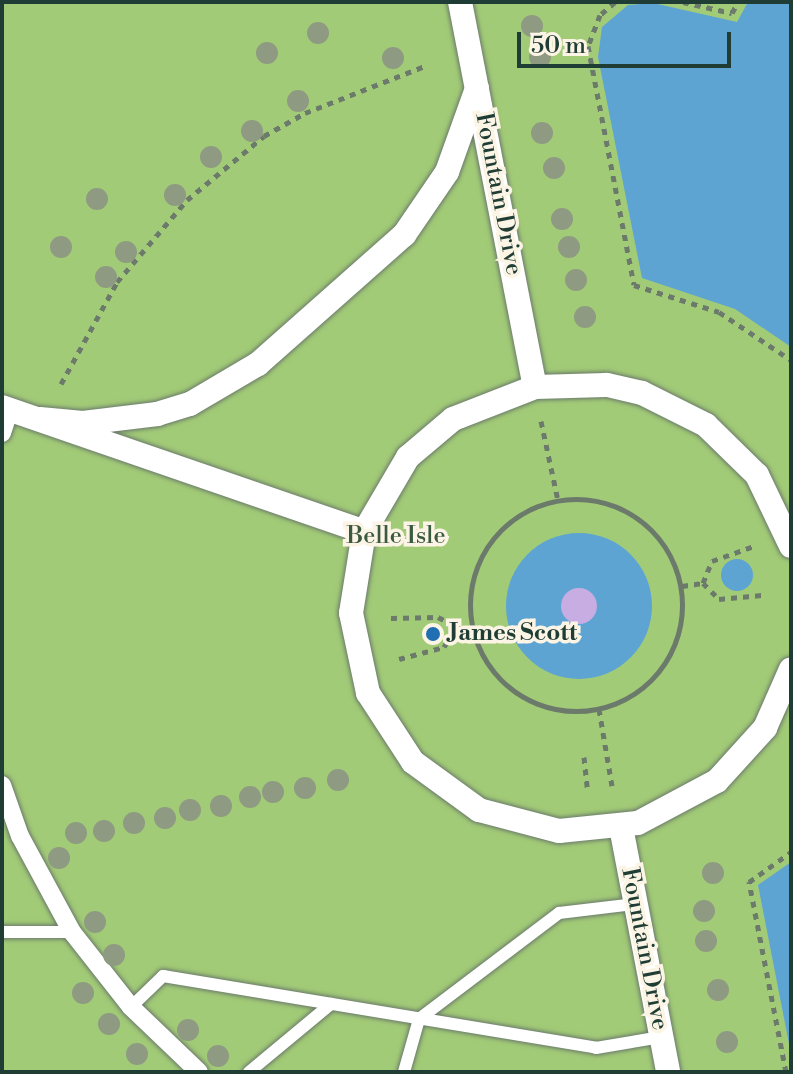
<!DOCTYPE html>
<style>
body{margin:0}
#map{position:relative;width:793px;height:1074px;overflow:hidden;background:#f7ead2;font-family:"Libre Bodoni",serif}
div>[style]{position:absolute}
[style*='--x']{left:calc(var(--x)*1px);top:calc(var(--y)*1px);width:calc(var(--w)*1px);rotate:calc(var(--a)*1deg)}
.green>*{inset:0;background:#a2cb77}
.water>*{inset:0;background:#5da4d3}
.round{border-radius:50%}
.building>*{inset:0;background:#c8ade2}
.path>*{height:5px;margin-top:-2.5px;transform-origin:0;background:repeating-linear-gradient(90deg,#6b7a6b 0 6px,transparent 0 12px)}
.path>.ring{margin:-2.5px;padding:0;box-sizing:content-box;background:none;border:5px solid #6b7a6b;border-radius:50%}
.roads{filter:drop-shadow(0 0 2px #6b7a6b) drop-shadow(0 0 2px #6b7a6b)}
.service>*{height:12px;margin:-6px;padding:0 6px;transform-origin:6px;border-radius:6px;background:#fff}
.pedestrian>*{height:18px;margin:-9px;padding:0 9px;transform-origin:9px;border-radius:9px;background:#fff}
.minor>*{height:24px;margin:-12px;padding:0 12px;transform-origin:12px;border-radius:12px;background:#fff}
.trees>*{width:22px;height:22px;margin:-11px;border-radius:50%;background:#8e9a82}
.dots>*{width:22px;height:22px;translate:-50% -50%;box-sizing:border-box;border:4px solid #fcf5e5;border-radius:50%}
span{translate:-50% -50%;white-space:nowrap;text-align:center;line-height:1.15;-webkit-text-stroke:7px #fcf5e5;paint-order:stroke}
.street-label{font-size:24px;color:#1f3d34}
.park-label{font-size:24px;color:#395941}
.poi-label{font-size:24px;color:#1f3d34;font-weight:700}
.left{translate:0 -50%;text-align:left}
.frame{position:absolute;inset:0;border:4px solid #1f3d34;pointer-events:none}
.scale{position:absolute;left:517px;top:32px;width:214px;height:36px;box-sizing:border-box;border:4px solid #1f3d34;border-top:0;padding-left:10px;font-size:24px;line-height:28px;white-space:nowrap;color:#1f3d34;-webkit-text-stroke:6px #fcf5e5;paint-order:stroke}
</style>
<div id="map">
<div class="green">
<div style="clip-path:polygon(2px 2px,791px 2px,791px 1072px,2px 1072px)"></div>
</div>
<div class="water">
<div style="clip-path:polygon(748px 2px,791px 2px,791px 347px,735px 309px,642px 278px,598px 57px,602px 27px,628px 5px,653px 3px,737px 22px)"></div>
<div class="round" style="left:506px;top:533px;width:146px;height:146px"></div>
<div class="round" style="left:721px;top:559px;width:32px;height:32px"></div>
<div style="clip-path:polygon(791px 862px,791px 1054px,758px 885px)"></div>
</div>
<div class="building">
<div class="round" style="left:561px;top:588px;width:36px;height:36px"></div>
</div>
<div class="path">
<div style="--x:615;--y:2;--w:20;--a:139"></div>
<div style="--x:600;--y:15;--w:33;--a:111"></div>
<div style="--x:588;--y:46;--w:243;--a:79.1"></div>
<div style="--x:634;--y:285;--w:89;--a:17.6"></div>
<div style="--x:719;--y:312;--w:87;--a:33.7"></div>
<div style="--x:683;--y:2;--w:50;--a:12.7"></div>
<div style="--x:732;--y:13;--w:13;--a:-61"></div>
<div style="--x:61;--y:384;--w:116;--a:-61.2"></div>
<div style="--x:117;--y:282;--w:108;--a:-49.5"></div>
<div style="--x:187;--y:200;--w:100;--a:-39.7"></div>
<div style="--x:264;--y:136;--w:47;--a:-29.3"></div>
<div style="--x:305;--y:113;--w:129;--a:-21.4"></div>
<div style="--x:541;--y:421;--w:81;--a:77.9"></div>
<div class="ring" style="left:470px;top:499px;width:207px;height:207px"></div>
<div style="--x:703;--y:583;--w:24;--a:-68"></div>
<div style="--x:712;--y:561;--w:45;--a:-19.7"></div>
<div style="--x:682;--y:586;--w:21;--a:-8"></div>
<div style="--x:703;--y:583;--w:23;--a:45"></div>
<div style="--x:719;--y:599;--w:43;--a:-5.3"></div>
<div style="--x:391;--y:618;--w:47;--a:-1.2"></div>
<div style="--x:438;--y:617;--w:20;--a:27"></div>
<div style="--x:399;--y:659;--w:47;--a:-14.9"></div>
<div style="--x:444;--y:647;--w:24;--a:-60"></div>
<div style="--x:456;--y:626;--w:17;--a:21"></div>
<div style="--x:599;--y:709;--w:78;--a:80.4"></div>
<div style="--x:584;--y:757;--w:31;--a:84"></div>
<div style="--x:786;--y:1072;--w:194;--a:-101"></div>
<div style="--x:749;--y:882;--w:52;--a:-35.5"></div>
</div>
<div class="roads">
<div class="service">
<div style="--x:2;--y:932;--w:70;--a:0"></div>
<div style="--x:131;--y:1007;--w:45;--a:-44.1"></div>
<div style="--x:163;--y:976;--w:439;--a:9.4"></div>
<div style="--x:596;--y:1048;--w:66;--a:-9.6"></div>
<div style="--x:249;--y:1072;--w:107;--a:-39.7"></div>
<div style="--x:404;--y:1072;--w:55;--a:-74.2"></div>
<div style="--x:419;--y:1019;--w:176;--a:-37.1"></div>
<div style="--x:559;--y:913;--w:77;--a:-6.8"></div>
</div>
<div class="pedestrian">
<div style="--x:2;--y:433;--w:25;--a:-72"></div>
<div style="--x:2;--y:785;--w:54;--a:70.6"></div>
<div style="--x:20;--y:836;--w:109;--a:61.6"></div>
<div style="--x:72;--y:932;--w:95;--a:51.8"></div>
<div style="--x:131;--y:1007;--w:94;--a:43.7"></div>
</div>
<div class="minor">
<div style="--x:460;--y:2;--w:392;--a:79"></div>
<div style="--x:2;--y:407;--w:383;--a:19"></div>
<div style="--x:40;--y:419;--w:43;--a:5.3"></div>
<div style="--x:83;--y:423;--w:75;--a:-6.9"></div>
<div style="--x:157;--y:414;--w:34;--a:-17"></div>
<div style="--x:190;--y:404;--w:79;--a:-30.5"></div>
<div style="--x:258;--y:364;--w:195;--a:-41.5"></div>
<div style="--x:404;--y:235;--w:76;--a:-55.7"></div>
<div style="--x:447;--y:172;--w:89;--a:-70.3"></div>
<div style="--x:791;--y:546;--w:79;--a:-115.6"></div>
<div style="--x:757;--y:475;--w:71;--a:-135.6"></div>
<div style="--x:706;--y:425;--w:72;--a:-153.4"></div>
<div style="--x:642;--y:393;--w:37;--a:-167"></div>
<div style="--x:606;--y:385;--w:71;--a:178.4"></div>
<div style="--x:535;--y:387;--w:88;--a:158.7"></div>
<div style="--x:453;--y:419;--w:59;--a:139.8"></div>
<div style="--x:408;--y:457;--w:87;--a:120.4"></div>
<div style="--x:364;--y:532;--w:82;--a:99.1"></div>
<div style="--x:351;--y:613;--w:82;--a:78"></div>
<div style="--x:368;--y:693;--w:82;--a:56.9"></div>
<div style="--x:413;--y:762;--w:82;--a:36"></div>
<div style="--x:479;--y:810;--w:83;--a:14.7"></div>
<div style="--x:559;--y:831;--w:79;--a:-5.8"></div>
<div style="--x:638;--y:823;--w:89;--a:-28"></div>
<div style="--x:717;--y:781;--w:72;--a:-47.8"></div>
<div style="--x:765;--y:728;--w:64;--a:-66.2"></div>
<div style="--x:621;--y:827;--w:249;--a:79.1"></div>
</div>
</div>
<div class="trees">
<div style="left:532px;top:26px"></div>
<div style="left:318px;top:33px"></div>
<div style="left:267px;top:53px"></div>
<div style="left:540px;top:57px"></div>
<div style="left:393px;top:58px"></div>
<div style="left:298px;top:101px"></div>
<div style="left:252px;top:131px"></div>
<div style="left:542px;top:133px"></div>
<div style="left:211px;top:157px"></div>
<div style="left:554px;top:168px"></div>
<div style="left:175px;top:195px"></div>
<div style="left:97px;top:199px"></div>
<div style="left:562px;top:219px"></div>
<div style="left:61px;top:247px"></div>
<div style="left:569px;top:247px"></div>
<div style="left:126px;top:252px"></div>
<div style="left:106px;top:277px"></div>
<div style="left:576px;top:280px"></div>
<div style="left:585px;top:317px"></div>
<div style="left:338px;top:780px"></div>
<div style="left:305px;top:788px"></div>
<div style="left:273px;top:792px"></div>
<div style="left:250px;top:797px"></div>
<div style="left:221px;top:806px"></div>
<div style="left:190px;top:810px"></div>
<div style="left:165px;top:818px"></div>
<div style="left:134px;top:823px"></div>
<div style="left:104px;top:831px"></div>
<div style="left:76px;top:833px"></div>
<div style="left:59px;top:858px"></div>
<div style="left:713px;top:873px"></div>
<div style="left:704px;top:911px"></div>
<div style="left:95px;top:922px"></div>
<div style="left:706px;top:941px"></div>
<div style="left:114px;top:955px"></div>
<div style="left:718px;top:990px"></div>
<div style="left:83px;top:993px"></div>
<div style="left:109px;top:1024px"></div>
<div style="left:188px;top:1030px"></div>
<div style="left:727px;top:1042px"></div>
<div style="left:137px;top:1054px"></div>
<div style="left:218px;top:1056px"></div>
</div>
<div class="dots">
<div style="left:433px;top:634px;background:#1f6fb2"></div>
</div>
<div class="street-label">
<span style="left:498px;top:194px;rotate:79deg">Fountain Drive</span>
<span style="left:644px;top:949px;rotate:79deg">Fountain Drive</span>
</div>
<div class="park-label">
<span style="left:396px;top:537px">Belle Isle</span>
</div>
<div class="poi-label">
<span class="left" style="left:449px;top:634px">James Scott</span>
</div>
<div class="frame"></div>
<div class="scale">50 m</div>
</div>
